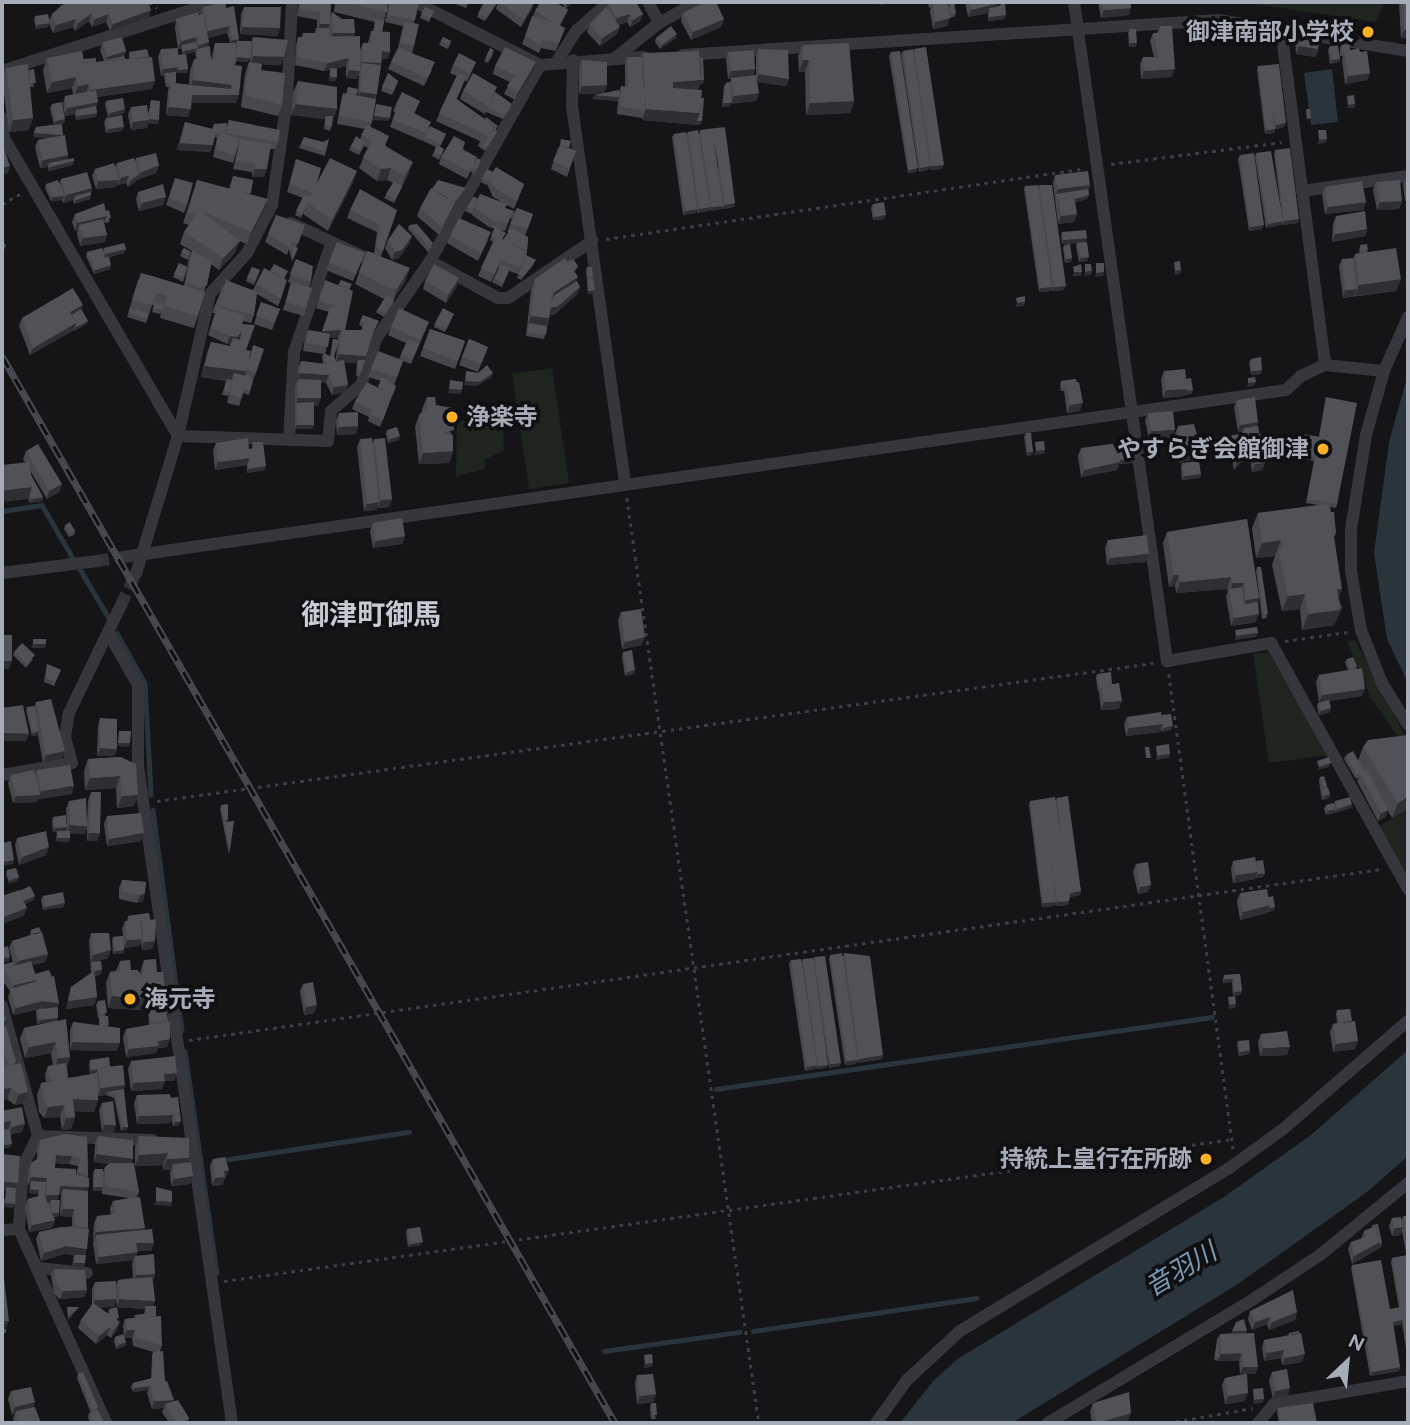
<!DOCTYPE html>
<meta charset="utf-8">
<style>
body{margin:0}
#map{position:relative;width:1410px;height:1425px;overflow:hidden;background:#151517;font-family:Figtree,"Noto Sans JP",sans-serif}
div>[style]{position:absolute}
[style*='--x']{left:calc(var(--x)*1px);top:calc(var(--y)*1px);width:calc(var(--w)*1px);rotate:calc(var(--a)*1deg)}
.green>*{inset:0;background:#1d251e}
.water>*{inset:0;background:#2a343c}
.stream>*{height:4.5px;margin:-2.25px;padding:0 2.25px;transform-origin:2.25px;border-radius:2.25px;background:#2a343c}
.minor-tunnel>*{height:12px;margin-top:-6px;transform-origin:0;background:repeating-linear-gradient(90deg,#323337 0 12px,transparent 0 18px)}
.path>*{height:2.5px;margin-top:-1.25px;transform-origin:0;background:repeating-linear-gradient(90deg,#3c3e43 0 3.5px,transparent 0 8.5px)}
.minor>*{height:12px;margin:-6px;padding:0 6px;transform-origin:6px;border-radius:6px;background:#36373c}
.rail>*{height:7px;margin-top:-3.5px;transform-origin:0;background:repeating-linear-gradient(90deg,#101012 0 13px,#484b51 0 26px);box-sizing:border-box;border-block:2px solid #484b51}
.wall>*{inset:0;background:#46484c}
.shaded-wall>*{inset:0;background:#2e2f32}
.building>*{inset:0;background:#515258}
.dots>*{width:19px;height:19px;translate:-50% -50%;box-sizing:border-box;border:4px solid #101012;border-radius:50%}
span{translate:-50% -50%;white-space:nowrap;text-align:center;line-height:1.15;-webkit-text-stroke:7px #101012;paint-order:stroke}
.poi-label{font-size:24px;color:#a6acb8;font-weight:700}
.right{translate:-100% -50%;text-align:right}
.left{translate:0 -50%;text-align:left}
.water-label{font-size:26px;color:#7a9bb5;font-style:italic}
.quarter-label{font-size:28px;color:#c7cbd4;font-weight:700}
.frame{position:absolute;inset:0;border:4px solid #a6acb8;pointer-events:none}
.north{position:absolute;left:1312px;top:1327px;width:70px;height:70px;-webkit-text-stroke:5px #101012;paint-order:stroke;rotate:26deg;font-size:19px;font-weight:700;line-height:28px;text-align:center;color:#a6acb8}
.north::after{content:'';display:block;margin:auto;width:24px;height:32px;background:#a6acb8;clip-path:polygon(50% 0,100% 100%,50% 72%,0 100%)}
</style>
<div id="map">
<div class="green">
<div style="clip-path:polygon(1243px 2px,1385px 2px,1375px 22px)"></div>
<div style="clip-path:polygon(552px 368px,569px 483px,529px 489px,512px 374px)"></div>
<div style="clip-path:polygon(457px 421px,503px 422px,504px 451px,485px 459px,485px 469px,456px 476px)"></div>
<div style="clip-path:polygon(1355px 640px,1408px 741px,1404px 745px,1370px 697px,1347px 641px)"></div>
<div style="clip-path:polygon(1269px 652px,1328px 755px,1269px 763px,1253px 654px)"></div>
<div style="clip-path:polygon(1408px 810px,1408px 871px,1404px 874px,1377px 827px)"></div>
</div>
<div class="water">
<div style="clip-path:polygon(1332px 69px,1338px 122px,1311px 125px,1304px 73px)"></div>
<div style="clip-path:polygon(1408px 374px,1408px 683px,1387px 639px,1374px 553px,1389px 442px)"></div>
<div style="clip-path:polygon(1408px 1050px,1408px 1156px,1367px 1192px,1238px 1284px,1012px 1423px,900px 1423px,934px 1380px,959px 1358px,1224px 1197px,1311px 1135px)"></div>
</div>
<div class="stream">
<div style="--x:2;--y:511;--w:40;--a:-8.5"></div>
<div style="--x:42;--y:505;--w:61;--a:59.7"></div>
<div style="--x:80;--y:569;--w:57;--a:59.4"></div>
<div style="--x:117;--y:633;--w:57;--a:60.8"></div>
<div style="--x:145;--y:683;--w:112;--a:86.9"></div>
<div style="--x:153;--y:810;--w:222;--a:82.5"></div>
<div style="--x:185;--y:1051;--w:224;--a:81.8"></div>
<div style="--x:716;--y:1089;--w:501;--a:-8.26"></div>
<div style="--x:223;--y:1160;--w:188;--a:-8.6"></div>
<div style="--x:753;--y:1331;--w:226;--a:-8.4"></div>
<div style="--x:604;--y:1351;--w:137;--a:-8"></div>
</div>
<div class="minor-tunnel">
<div style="--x:97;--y:561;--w:26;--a:-9"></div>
<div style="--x:121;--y:605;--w:34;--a:-64"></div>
</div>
<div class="path">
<div style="--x:149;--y:2;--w:10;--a:37"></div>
<div style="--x:1111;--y:164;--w:172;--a:-7.3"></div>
<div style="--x:2;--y:204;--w:21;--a:-29"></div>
<div style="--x:606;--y:239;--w:483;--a:-8.4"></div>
<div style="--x:627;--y:498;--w:934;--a:81.88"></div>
<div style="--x:1285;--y:641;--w:63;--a:-8.3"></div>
<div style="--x:1169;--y:674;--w:479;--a:82.3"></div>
<div style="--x:157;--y:801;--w:1006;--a:-7.89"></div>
<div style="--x:189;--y:1040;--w:1204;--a:-8.16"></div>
<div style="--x:224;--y:1281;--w:1019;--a:-8.01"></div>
<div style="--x:1167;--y:1423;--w:87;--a:-9.9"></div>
</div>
<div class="minor">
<div style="--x:415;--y:2;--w:140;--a:26.7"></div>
<div style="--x:540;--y:65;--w:104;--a:-4.4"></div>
<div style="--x:648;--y:2;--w:24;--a:62"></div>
<div style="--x:1074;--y:2;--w:666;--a:81.97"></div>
<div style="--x:1167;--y:661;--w:106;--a:-9.8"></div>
<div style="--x:1271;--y:643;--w:282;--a:60.9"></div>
<div style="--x:1281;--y:29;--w:339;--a:82.5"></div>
<div style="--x:683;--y:55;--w:536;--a:-3.74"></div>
<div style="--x:1218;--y:20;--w:193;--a:9.3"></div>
<div style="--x:614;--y:59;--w:58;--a:-38.7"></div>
<div style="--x:659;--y:23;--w:43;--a:-28.9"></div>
<div style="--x:573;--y:60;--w:46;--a:91.2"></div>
<div style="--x:572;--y:106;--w:382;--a:82"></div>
<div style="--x:556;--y:63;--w:39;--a:-58"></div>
<div style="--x:577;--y:30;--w:43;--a:-41.2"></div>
<div style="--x:2;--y:71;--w:224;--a:-17.9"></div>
<div style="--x:2;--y:118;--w:20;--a:84"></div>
<div style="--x:4;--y:138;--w:345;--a:59.7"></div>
<div style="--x:1302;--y:191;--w:107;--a:-8.1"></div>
<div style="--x:291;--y:223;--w:97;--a:25"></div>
<div style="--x:430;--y:261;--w:77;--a:28.6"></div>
<div style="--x:498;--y:298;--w:10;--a:0"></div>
<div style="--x:508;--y:298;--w:102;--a:-34.2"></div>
<div style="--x:1408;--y:317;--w:59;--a:114"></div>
<div style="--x:1384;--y:371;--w:66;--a:105.7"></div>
<div style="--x:1366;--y:435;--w:96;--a:99"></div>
<div style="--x:1351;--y:530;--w:41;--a:90"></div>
<div style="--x:1351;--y:571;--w:60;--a:80.4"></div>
<div style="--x:1361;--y:630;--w:57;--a:68.4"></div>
<div style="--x:1382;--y:683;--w:49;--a:58.2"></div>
<div style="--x:178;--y:436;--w:150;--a:1.9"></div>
<div style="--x:328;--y:441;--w:30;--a:-84"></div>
<div style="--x:331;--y:411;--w:40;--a:-41"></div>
<div style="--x:361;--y:385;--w:48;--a:-71.9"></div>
<div style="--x:376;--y:339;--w:95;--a:-55.3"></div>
<div style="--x:430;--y:261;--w:225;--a:-60.7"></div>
<div style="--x:289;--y:440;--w:88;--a:-86.7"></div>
<div style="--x:294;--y:352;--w:114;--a:-71.1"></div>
<div style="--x:123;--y:557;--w:1161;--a:-8.17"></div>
<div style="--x:1272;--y:392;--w:14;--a:-8"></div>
<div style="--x:1286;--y:390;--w:21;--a:-43"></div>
<div style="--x:1301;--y:376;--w:26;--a:-25"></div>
<div style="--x:1325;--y:365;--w:59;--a:5.8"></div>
<div style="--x:2;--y:573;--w:96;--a:-7.2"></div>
<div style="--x:136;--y:574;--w:144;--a:-73.1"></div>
<div style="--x:178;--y:436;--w:146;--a:-77.3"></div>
<div style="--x:210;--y:294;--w:55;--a:-47.9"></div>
<div style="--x:247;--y:253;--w:54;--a:-62.5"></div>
<div style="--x:272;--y:205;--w:107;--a:-81.9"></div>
<div style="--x:287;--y:99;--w:97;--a:-87"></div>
<div style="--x:109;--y:634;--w:59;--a:60.4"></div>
<div style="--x:138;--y:685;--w:81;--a:90"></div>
<div style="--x:138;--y:766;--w:664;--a:81.86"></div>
<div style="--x:2;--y:775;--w:71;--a:-9.7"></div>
<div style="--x:72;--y:763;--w:27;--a:-105"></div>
<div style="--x:65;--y:737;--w:24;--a:-81"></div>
<div style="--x:69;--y:713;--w:120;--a:-64.3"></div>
<div style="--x:2;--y:1006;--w:135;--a:74.5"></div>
<div style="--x:38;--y:1136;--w:33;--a:117"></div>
<div style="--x:23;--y:1165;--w:64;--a:93.6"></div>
<div style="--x:19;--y:1229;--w:17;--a:177"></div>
<div style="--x:38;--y:1136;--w:115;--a:2"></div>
<div style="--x:19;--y:1229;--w:213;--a:65.8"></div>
<div style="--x:39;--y:1268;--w:48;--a:5.9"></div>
<div style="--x:876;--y:1423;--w:53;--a:-54.2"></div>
<div style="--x:907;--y:1380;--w:72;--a:-42.8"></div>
<div style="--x:960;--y:1331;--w:318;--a:-31.2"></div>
<div style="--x:1232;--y:1166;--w:62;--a:-35.8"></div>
<div style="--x:1282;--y:1130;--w:167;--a:-40.9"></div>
<div style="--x:1048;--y:1423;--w:238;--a:-31.1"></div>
<div style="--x:1252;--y:1300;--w:82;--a:-33.5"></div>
<div style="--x:1320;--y:1255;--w:114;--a:-39.3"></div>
<div style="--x:1258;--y:1423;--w:25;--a:-50"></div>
<div style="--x:1274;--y:1404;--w:136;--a:-9.7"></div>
</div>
<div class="rail">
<div style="--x:2;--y:356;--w:1231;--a:60.12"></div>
</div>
<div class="wall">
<div style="clip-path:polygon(299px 2px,331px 2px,330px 16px,332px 12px,355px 33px,353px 36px,360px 50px,363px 43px,368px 43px,371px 31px,373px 31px,375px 22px,334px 12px,335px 2px,388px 2px,382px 32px,390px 52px,387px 59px,382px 59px,372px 122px,370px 127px,409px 173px,394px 203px,384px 198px,393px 183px,387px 180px,377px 181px,359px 168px,368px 148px,364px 146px,359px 155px,349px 150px,351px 146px,360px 139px,365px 129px,337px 124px,341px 101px,343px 93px,346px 94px,348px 87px,358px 96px,359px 74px,357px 79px,346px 78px,346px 66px,335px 69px,337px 77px,335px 81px,329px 81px,330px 70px,324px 71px,295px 65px,296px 45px,298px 37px,302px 37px,303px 33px,315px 33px,316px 28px,317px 28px,317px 20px,297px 16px)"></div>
<div style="clip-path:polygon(389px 2px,419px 2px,414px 23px,414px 46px,412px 53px,432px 70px,424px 86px,388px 69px,398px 48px,403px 26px,385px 22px)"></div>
<div style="clip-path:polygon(450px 2px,469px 2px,466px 8px)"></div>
<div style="clip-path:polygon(484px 2px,498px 2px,485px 21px,477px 17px)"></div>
<div style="clip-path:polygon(498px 2px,534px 2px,532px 9px,521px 27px,496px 9px)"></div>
<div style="clip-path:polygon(561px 2px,573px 2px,566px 8px,568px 10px,560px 26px,565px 28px,556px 51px,541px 48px,539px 53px,522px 44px,535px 11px,564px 7px)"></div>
<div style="clip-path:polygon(928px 2px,948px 2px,948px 5px,956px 13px,954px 17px,950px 18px,947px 26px,933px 29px,930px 11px,931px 7px,929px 8px)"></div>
<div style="clip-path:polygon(965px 2px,998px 2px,997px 7px,1005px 19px,988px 21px,988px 13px,968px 17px)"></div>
<div style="clip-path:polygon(1098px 2px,1131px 2px,1129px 15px,1101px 18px)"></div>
<div style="clip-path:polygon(1399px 2px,1408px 2px,1408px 37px,1401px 38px)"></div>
<div style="clip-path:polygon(608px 3px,643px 14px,640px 21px,630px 27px,627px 22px,618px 25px,617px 34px,600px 46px,587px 32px,590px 24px,606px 8px)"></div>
<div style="clip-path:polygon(evenodd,203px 7px,226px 8px,239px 39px,239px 41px,250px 45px,253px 37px,281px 65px,262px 64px,261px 70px,282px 105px,278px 116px,241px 107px,245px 74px,249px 62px,250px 62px,250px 47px,248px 62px,236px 61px,235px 65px,236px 103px,191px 103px,188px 117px,166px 115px,168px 90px,169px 87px,166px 87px,164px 76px,161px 76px,158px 57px,161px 49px,178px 55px,183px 54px,181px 48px,178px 49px,175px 28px,176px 19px,200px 15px,203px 7px,227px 32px,230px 43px,215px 43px,211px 60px,208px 47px,209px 42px,208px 38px,227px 33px,227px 32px,203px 7px,195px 51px,196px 59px,194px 59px,190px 70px,189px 85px,176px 83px,176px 74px,178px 69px,178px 73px,187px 73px,188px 69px,186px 54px,195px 51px)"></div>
<div style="clip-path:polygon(244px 7px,278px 36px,240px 34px,241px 14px)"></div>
<div style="clip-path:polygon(425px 7px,434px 11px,429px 22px,420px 18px)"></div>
<div style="clip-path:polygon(151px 10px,148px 18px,110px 31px,106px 22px,92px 27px,89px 21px,75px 31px,73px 27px,53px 33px,49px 23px,48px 27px,36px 29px,34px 20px,35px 16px,49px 21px,52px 14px)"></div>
<div style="clip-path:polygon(683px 13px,724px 19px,721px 27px,691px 40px,681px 21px)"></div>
<div style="clip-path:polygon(1342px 21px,1351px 27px,1350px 31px,1340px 29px)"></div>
<div style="clip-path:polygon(1160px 26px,1172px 77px,1141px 79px,1140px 64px,1143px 57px,1154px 57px,1150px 41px,1153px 33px,1157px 33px)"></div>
<div style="clip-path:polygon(1130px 29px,1136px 47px,1129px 47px,1128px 33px)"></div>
<div style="clip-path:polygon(1298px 34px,1318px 49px,1316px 57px,1296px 54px,1295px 41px)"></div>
<div style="clip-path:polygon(443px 37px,451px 41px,448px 49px,439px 45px)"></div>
<div style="clip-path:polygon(656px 38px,676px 38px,660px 49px,655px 42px)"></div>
<div style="clip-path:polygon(103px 42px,126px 51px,124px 56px,125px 59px,129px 59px,129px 52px,152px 89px,97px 97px,98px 102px,96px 107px,97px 113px,96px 117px,76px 120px,75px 114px,65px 116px,63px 104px,65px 96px,73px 95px,72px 88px,47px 93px,43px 70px,47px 58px,84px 59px,96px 62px,104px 61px,100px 50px)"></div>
<div style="clip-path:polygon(803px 45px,854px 101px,850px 113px,806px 115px,805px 72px,799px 72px,798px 56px)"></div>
<div style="clip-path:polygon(1341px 45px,1350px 50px,1360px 52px,1370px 73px,1367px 80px,1345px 84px,1342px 60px,1343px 56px,1340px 56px,1340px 49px)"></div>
<div style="clip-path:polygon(1330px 46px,1340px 59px,1339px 62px,1330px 64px,1328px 50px)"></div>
<div style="clip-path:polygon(758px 49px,789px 79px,786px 86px,757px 82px,759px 93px,756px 101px,731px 103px,729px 107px,722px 107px,724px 86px,726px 83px,730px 82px,731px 79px,728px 79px,726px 60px,728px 52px,755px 69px,753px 75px,756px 75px,756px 57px)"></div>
<div style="clip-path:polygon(914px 49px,942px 169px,930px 170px,930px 167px,928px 170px,919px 172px,901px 54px,903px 51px,913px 52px)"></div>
<div style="clip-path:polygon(891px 52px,916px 172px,908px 173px,889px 56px)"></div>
<div style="clip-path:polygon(643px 53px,703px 84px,700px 84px,698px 88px,700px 125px,642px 120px,642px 118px,617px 114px,618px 100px,617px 101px,593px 99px,594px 95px,619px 92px,621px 86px,625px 87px,625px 65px,627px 57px,642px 57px)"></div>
<div style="clip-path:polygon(493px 54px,488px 63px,484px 61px,486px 57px)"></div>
<div style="clip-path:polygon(582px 60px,607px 85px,604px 93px,579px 94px,579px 68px)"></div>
<div style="clip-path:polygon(476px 62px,467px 82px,465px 80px,457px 99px,497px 130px,495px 136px,485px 151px,478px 146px,480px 141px,436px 121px,457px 76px,450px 73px,453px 65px)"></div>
<div style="clip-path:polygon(495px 66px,534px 70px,515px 100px,504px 94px,510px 82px,493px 74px)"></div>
<div style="clip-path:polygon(1258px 66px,1284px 127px,1275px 129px,1274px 133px,1265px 134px,1257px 70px)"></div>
<div style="clip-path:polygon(6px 68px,28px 71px,34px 87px,30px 87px,29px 130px,9px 132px,2px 80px)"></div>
<div style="clip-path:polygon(388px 73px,398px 81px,392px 95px,381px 91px)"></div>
<div style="clip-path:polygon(298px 81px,332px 120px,330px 131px,324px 129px,325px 119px,291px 115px,293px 93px)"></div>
<div style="clip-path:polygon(463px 91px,495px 93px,511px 108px,503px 119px,486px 112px,487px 109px,485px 114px,460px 99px)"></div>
<div style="clip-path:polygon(151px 100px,158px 124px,148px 123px,147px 128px,131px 130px,128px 115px,131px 107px,148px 115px)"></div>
<div style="clip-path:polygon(106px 101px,125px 109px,124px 113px,108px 117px,105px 105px)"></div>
<div style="clip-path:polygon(420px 101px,414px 114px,429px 129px,446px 134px,440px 147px,444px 149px,439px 160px,432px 156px,436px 147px,423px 141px,424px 139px,423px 141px,390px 127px,395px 112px,393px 111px,396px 104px)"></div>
<div style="clip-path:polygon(52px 104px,65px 119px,64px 123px,54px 125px,63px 135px,68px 155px,67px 159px,73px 165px,49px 171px,48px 167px,40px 168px,35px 147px,38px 140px,48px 138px,34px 137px,34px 131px,36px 127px,54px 125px,50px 108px)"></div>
<div style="clip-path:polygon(106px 118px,122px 131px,106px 133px,104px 122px)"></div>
<div style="clip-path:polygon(229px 120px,278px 142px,275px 149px,270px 149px,264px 177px,252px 177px,252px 172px,233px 169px,239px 143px,233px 163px,213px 157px,217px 138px,215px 137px,210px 152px,177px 150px,185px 122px,212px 129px,214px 124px,227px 126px)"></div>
<div style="clip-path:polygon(700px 130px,735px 203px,734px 207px,723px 209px,723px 206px,722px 209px,710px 211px,709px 208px,708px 211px,697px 213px,697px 209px,695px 213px,683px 215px,672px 137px,674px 134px,686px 135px,688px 132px,699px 134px)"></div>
<div style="clip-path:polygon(304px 137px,326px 152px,325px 156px,299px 148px)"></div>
<div style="clip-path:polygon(465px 142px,463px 149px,474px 164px,480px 164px,474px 174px,471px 172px,471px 170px,467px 179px,439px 164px,441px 157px)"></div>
<div style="clip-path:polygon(558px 148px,569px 148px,576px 151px,567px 177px,551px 169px)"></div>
<div style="clip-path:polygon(1275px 150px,1298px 223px,1283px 225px,1282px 222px,1281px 225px,1266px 228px,1255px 157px,1256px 153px,1281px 209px,1274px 154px)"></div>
<div style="clip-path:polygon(1240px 155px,1262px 229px,1249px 231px,1238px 159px)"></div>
<div style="clip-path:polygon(136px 158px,159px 165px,156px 173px,137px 180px,137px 179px,136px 181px,128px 187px,126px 183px,118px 185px,117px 183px,116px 187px,96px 189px,92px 176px,95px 169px,115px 167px,117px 163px,135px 161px)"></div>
<div style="clip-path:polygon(296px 159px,317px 183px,353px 182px,328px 231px,303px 214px,304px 211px,301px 218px,295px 215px,303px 198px,287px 192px)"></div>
<div style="clip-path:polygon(493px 172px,524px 184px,514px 209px,507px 205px,505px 208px,515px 211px,512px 219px,510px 218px,505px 231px,500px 230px,503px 240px,509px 232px,507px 232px,517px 208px,533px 214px,525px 236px,528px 237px,527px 252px,518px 274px,509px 271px,502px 287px,492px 282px,499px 268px,498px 268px,491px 282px,478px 276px,493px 242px,490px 240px,495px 229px,489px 227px,472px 215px,473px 210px,472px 214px,465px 211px,467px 207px,502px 202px,493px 197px,487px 184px,486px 185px,481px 182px,482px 178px)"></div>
<div style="clip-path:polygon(1055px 175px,1090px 185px,1087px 199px,1075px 202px,1077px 214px,1074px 222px,1058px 224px,1053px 183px)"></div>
<div style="clip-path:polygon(233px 176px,253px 180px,250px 194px,264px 211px,247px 244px,237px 240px,235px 253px,219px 270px,211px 264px,198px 316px,194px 328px,160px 318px,161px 311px,160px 314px,152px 312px,154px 305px,152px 305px,146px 323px,127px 317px,138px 280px,149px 275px,184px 286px,189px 258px,192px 251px,180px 244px,184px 232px,189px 225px,183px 223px,197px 180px,229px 189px)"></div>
<div style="clip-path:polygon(1408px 176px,1408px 201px,1405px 201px,1403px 184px,1406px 177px)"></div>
<div style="clip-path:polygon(175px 178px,187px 205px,184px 213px,166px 205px)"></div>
<div style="clip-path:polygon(61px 179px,92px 188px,90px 199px,74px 204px,73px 200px,63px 203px,62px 200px,51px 201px,45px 188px,46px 184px,59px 184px)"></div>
<div style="clip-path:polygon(1376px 182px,1402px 201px,1399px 209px,1377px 210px,1373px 190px)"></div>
<div style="clip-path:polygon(1039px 185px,1064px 290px,1052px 291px,1052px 288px,1051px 291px,1039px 292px,1024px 189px,1025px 186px,1038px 187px)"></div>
<div style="clip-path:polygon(1325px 187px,1366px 202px,1363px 210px,1325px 214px,1322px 195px)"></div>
<div style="clip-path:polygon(138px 192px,163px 205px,139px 211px,136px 199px)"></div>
<div style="clip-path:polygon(464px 192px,455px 204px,439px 235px,417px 216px,420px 208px)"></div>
<div style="clip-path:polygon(873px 204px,884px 219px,873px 220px,871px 208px)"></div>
<div style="clip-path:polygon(350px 210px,397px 210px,381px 256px,406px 280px,394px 299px,393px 304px,384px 317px,376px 312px,384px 299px,355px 284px,367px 251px,374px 253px,377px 232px,347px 218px)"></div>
<div style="clip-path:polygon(106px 211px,110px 222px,104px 223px,107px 235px,105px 242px,80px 246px,77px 233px,78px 230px,75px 231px,72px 222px,75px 214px)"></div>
<div style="clip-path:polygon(276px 215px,305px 225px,296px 247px,298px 248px,292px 262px,289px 249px,287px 255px,265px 242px)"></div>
<div style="clip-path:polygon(1336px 216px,1367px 229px,1365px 236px,1332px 242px,1333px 224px)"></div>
<div style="clip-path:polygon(409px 225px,432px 247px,428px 252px,408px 229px)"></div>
<div style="clip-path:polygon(1062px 232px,1087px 238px,1086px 242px,1087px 261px,1079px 262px,1076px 247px,1077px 243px,1078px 243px,1062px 244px,1061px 236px)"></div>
<div style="clip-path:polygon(412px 236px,409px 244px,399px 258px,392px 260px,385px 248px,388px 240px)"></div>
<div style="clip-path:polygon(450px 236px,488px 240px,478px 261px,447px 243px)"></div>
<div style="clip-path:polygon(337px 242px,365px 253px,353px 281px,326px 270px)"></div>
<div style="clip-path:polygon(1064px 245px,1072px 258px,1071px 262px,1065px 263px,1063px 248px)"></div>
<div style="clip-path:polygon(1360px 245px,1401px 279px,1396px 291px,1343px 298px,1339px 266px,1342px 259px,1353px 259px,1355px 254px,1359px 253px)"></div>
<div style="clip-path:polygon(104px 248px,126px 249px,124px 253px,109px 257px,110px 269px,94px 274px,86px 256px,87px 252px,103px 250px)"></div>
<div style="clip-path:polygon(184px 248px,191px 252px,188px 260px,180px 256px)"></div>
<div style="clip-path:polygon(526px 255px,534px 264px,521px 280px,517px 278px)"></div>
<div style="clip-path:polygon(296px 259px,311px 281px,309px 287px,306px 308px,304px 316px,283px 310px,291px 283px,288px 282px)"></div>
<div style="clip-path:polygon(567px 262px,578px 266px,576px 270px,574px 272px,578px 277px,576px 281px,580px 287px,577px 294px,554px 315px,550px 315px,544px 339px,526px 336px,531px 290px,535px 279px)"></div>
<div style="clip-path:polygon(179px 263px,187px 267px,183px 282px,173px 277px)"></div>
<div style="clip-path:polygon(252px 267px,260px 270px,254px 285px,246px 281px)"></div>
<div style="clip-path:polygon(587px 267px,592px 278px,595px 290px,593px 294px,588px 294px,586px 271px)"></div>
<div style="clip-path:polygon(459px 278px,457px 286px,446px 303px,423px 289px,425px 281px)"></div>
<div style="clip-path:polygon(285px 279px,281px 299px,278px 306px,257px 294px,254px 315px,251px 323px,243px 321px,242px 324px,246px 350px,256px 373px,253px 380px,249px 395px,243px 393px,239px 406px,227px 403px,229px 394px,228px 396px,222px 395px,226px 381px,201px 377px,207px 353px,211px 342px,230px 346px,230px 344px,227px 344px,208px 335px,215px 313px,212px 313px,224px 284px,253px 290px,256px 284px)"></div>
<div style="clip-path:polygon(evenodd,322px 288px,350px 290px,345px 330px,361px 330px,363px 327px,359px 325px,363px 315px,373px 333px,359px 377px,356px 376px,357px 363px,344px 362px,348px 385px,345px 392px,332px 395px,326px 383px,321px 382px,318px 406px,314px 406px,314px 425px,312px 429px,295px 429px,295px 387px,297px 381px,298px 369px,301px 361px,323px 364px,322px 357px,323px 354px,303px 351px,305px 338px,308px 330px,322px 332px,329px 312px,316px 308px,322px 288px,329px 338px,338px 338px,338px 340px,333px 339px,330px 356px,325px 354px,329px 338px,322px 288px,337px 344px,336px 361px,334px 356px,337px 344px)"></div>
<div style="clip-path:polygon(261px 302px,280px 309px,272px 330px,254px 324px)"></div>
<div style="clip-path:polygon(81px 309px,88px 321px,86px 324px,74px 331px,74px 330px,30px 355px,19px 326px,22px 318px)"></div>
<div style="clip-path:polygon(454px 314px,445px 332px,434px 327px,435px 323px)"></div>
<div style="clip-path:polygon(429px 322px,411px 364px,403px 361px,394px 385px,396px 386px,380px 427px,368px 421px,369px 417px,352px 409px,355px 401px,378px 388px,381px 381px,368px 377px,378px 351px,399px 359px,406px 343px,388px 335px,391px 327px)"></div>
<div style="clip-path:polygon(430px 329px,465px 341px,455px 369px,420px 356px)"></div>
<div style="clip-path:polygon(469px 339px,488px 347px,478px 372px,459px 365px)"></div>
<div style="clip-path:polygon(1251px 359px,1261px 374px,1251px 375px,1249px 362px)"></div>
<div style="clip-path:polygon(1164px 371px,1186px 379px,1193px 390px,1191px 394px,1185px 395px,1184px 396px,1163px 398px,1161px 379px)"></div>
<div style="clip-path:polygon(1076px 379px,1080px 411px,1067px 413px,1064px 391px,1061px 391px,1060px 385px,1061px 381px)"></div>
<div style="clip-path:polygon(427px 397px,436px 405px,452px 435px,453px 451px,449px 463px,419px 464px,415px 427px,419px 415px,422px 412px,422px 409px)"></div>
<div style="clip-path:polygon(1326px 397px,1337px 504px,1336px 508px,1330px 507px,1336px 533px,1334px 537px,1339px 599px,1342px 608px,1334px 625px,1302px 630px,1300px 609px,1282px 611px,1272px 565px,1275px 556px,1256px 558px,1252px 528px,1258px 513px,1318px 505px,1306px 503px,1314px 461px,1297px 458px,1302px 434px,1319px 437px)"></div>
<div style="clip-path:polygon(1237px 400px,1258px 422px,1257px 426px,1265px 463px,1262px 470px,1252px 472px,1251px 463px,1241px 462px,1234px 470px,1232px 461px,1228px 461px,1229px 443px,1232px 435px,1243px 435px,1242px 432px,1238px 432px,1234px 407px)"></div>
<div style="clip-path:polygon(339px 413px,358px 426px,356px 434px,337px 435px,336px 421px)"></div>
<div style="clip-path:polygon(1148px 413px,1172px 438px,1149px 439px,1145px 420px)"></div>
<div style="clip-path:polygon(1178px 426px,1198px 457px,1179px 463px,1175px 434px)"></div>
<div style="clip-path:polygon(387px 430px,399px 440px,388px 443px,386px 434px)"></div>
<div style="clip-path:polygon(1026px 433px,1033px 452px,1032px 455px,1027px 456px,1024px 437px)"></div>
<div style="clip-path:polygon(360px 439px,372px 444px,374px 439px,392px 499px,389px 507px,378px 508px,378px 505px,376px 510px,364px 511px,357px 447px)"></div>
<div style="clip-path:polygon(253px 442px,265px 470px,247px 473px,247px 465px,215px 470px,213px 450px,216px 443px,249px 449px,252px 449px,252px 445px)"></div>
<div style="clip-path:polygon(1118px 447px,1134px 459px,1132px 463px,1119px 464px,1117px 470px,1081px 477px,1078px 456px,1081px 448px)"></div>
<div style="clip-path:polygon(26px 451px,62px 484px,59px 492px,47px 499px,31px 472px,31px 475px,43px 497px,42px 501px,29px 503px,25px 462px,23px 459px)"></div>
<div style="clip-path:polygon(1182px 463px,1201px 474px,1200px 478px,1182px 480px,1181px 467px)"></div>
<div style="clip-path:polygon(1247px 519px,1259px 598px,1258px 602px,1256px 622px,1231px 626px,1226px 596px,1228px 592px,1227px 589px,1176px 593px,1175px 586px,1169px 587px,1163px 543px,1167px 532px)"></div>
<div style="clip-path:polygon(373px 523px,405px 536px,402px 544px,373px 548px,370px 531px)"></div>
<div style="clip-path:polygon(65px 525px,75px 531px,74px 535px,69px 537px,64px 529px)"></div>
<div style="clip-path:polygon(1108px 540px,1146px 562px,1107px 565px,1105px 548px)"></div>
<div style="clip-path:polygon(1257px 567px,1267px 618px,1262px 619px,1256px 571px)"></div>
<div style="clip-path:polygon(621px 612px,642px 645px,622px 649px,618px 620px)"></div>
<div style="clip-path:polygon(14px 652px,33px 659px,26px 668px,13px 655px)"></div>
<div style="clip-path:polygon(623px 652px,634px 674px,625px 676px,622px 656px)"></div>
<div style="clip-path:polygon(1347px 659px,1357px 666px,1356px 669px,1362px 696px,1329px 701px,1330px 712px,1319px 715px,1317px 706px,1319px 702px,1316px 682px,1319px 675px,1348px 670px,1345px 662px)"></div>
<div style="clip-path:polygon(47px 664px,61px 670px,54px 686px,44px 682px)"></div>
<div style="clip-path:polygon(1097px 674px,1112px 684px,1119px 709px,1101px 710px,1099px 693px,1099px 691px,1098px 692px,1096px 678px)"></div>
<div style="clip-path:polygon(36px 702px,62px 759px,43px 763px,38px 735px,32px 736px,26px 711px,27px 707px,34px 707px)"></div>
<div style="clip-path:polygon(1162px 715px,1171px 730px,1162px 732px,1161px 729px,1160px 732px,1126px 736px,1124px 724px,1127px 717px)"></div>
<div style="clip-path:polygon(100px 718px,117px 749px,114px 756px,97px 756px,98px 726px)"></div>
<div style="clip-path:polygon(1363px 747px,1408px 809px,1392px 818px,1388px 811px,1385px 817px,1378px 821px,1357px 781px,1359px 777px,1356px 779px,1344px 759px,1346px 755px,1358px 761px)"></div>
<div style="clip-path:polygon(121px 757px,138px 795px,134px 806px,117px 808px,116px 788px,85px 790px,84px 771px,88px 759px)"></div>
<div style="clip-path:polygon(37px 770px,72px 794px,38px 799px,37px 802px,13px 803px,8px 783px,11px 775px,35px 775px)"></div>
<div style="clip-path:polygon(1320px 777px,1327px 786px,1326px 788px,1330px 794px,1329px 798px,1322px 800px,1319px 781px)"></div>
<div style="clip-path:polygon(91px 792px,100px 833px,97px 841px,87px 841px,87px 827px,85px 834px,70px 833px,69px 842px,56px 841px,57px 831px,53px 832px,52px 820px,53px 817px,67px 824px,66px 809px,69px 801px,87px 822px,88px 800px)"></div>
<div style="clip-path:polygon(1057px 798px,1081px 891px,1080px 895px,1070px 897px,1068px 905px,1056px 906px,1055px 903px,1054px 906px,1042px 907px,1029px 805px,1030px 801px,1055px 801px)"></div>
<div style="clip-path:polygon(1335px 801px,1352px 804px,1351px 808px,1335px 813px,1335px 810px,1334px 813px,1326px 815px,1324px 809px,1326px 805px,1334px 804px)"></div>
<div style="clip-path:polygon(221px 805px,227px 822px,230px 850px,229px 854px,220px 809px)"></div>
<div style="clip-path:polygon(107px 816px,141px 841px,107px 846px,104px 824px)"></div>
<div style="clip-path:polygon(17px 838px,46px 855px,19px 865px,15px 845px)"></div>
<div style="clip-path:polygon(1233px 861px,1265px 873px,1263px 877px,1256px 878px,1256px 876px,1255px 879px,1233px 883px,1231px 869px)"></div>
<div style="clip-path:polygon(1136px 864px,1151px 885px,1148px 892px,1138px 894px,1133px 872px)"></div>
<div style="clip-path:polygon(7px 870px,19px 877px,17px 881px,9px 883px,6px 874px)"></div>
<div style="clip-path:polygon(122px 880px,146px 882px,143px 901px,137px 903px,119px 899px,119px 888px)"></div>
<div style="clip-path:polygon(1240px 893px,1269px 897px,1275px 907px,1273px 911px,1268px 912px,1267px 913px,1240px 920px,1237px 901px)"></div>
<div style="clip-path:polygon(43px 896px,64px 907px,43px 910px,41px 900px)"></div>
<div style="clip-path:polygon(149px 913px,155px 941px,152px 949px,142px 950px,141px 942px,139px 946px,124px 948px,123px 954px,113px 954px,112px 941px,113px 937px,123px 936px,122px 929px,125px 921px,127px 921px,128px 916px)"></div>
<div style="clip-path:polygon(31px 930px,48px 954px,45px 962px,32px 965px,35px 974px,59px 1003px,57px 1007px,57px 1021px,70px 1057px,67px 1067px,68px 1078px,96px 1074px,90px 1074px,89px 1064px,90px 1060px,110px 1066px,125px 1085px,123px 1089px,128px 1127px,126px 1130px,121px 1131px,114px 1098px,106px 1095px,98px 1096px,98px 1100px,94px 1112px,74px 1111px,75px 1117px,71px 1129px,62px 1130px,60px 1117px,44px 1118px,39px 1112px,37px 1095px,41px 1083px,46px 1082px,45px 1074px,48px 1066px,53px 1065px,51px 1053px,25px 1058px,20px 1039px,24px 1028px,50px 1022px,37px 1024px,36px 1010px,13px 1015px,8px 997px,10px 991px,2px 980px,2px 965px,13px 962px,9px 948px,12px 941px,30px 935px)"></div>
<div style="clip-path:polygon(91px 933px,108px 958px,94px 962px,101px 974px,95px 976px,97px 997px,94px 1005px,66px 1009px,71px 987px,91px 973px,89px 941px)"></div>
<div style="clip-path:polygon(844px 953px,882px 1059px,858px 1063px,857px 1060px,856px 1064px,845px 1065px,829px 959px,830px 955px,843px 956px)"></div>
<div style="clip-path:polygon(814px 957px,840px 1066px,829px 1068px,821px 1018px,826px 1068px,817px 1069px,816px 1066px,815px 1069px,805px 1071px,789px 964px,791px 960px,801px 963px,803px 959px,813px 960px)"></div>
<div style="clip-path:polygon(144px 960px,160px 1004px,161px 1010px,168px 1020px,170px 1039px,167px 1047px,158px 1048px,156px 1053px,126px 1057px,123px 1037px,126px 1029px,149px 1025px,148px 1009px,142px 1010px,108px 1008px,106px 983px,110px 972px,116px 971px,120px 961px,131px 970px,140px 973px)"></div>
<div style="clip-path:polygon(1240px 974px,1242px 991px,1240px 995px,1233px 996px,1232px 982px,1223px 983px,1223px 979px,1224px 975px)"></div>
<div style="clip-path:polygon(303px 984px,314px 1013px,304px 1015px,300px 991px)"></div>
<div style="clip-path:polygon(98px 1001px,106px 1016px,108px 1027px,117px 1051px,70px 1050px,70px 1030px,73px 1022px,99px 1026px,99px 1018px,98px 1018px,96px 1005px)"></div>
<div style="clip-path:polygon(2px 1008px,6px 1020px,4px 1027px,15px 1064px,28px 1092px,23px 1103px,15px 1105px,7px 1099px,2px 1100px,2px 1067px,4px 1067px,2px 1061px)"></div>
<div style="clip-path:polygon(1337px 1010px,1355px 1049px,1333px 1052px,1330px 1032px,1333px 1024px,1337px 1023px,1336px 1014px)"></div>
<div style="clip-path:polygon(1261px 1034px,1287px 1055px,1260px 1056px,1258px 1042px)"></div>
<div style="clip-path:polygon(1238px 1041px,1250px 1050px,1249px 1054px,1239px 1056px,1237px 1045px)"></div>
<div style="clip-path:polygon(131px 1061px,177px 1073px,174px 1081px,165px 1081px,162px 1089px,131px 1091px,128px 1069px)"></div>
<div style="clip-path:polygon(137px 1095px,170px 1098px,181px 1121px,179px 1125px,173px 1126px,171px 1118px,170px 1123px,137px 1124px,134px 1103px)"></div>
<div style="clip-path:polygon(102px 1103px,116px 1125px,113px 1133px,102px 1132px,99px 1110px)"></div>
<div style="clip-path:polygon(2px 1111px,22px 1132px,11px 1134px,10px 1148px,2px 1148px)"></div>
<div style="clip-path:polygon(98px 1136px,131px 1163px,139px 1192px,137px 1197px,144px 1230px,154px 1243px,151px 1251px,137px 1251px,136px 1256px,155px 1274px,153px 1281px,155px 1301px,153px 1306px,162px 1345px,160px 1351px,165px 1381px,174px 1402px,189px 1418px,187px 1423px,189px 1423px,169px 1423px,162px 1412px,164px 1408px,152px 1409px,147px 1393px,148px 1390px,133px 1392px,131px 1387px,133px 1383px,151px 1379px,152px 1355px,153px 1352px,154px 1352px,133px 1346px,132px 1338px,124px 1338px,126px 1342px,125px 1346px,116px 1349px,114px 1341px,115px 1337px,124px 1336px,123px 1326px,125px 1319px,134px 1318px,135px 1315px,144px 1314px,145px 1309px,117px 1307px,116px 1300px,114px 1307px,99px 1307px,108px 1314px,109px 1309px,118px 1321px,117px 1330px,111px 1338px,107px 1335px,96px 1344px,78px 1328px,81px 1320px,92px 1305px,92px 1289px,95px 1282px,116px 1285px,118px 1280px,133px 1278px,132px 1264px,133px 1260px,96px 1264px,93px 1242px,94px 1240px,93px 1240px,94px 1223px,97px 1216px,111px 1215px,110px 1208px,113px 1201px,129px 1198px,102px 1194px,102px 1190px,102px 1191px,93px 1191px,93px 1173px,95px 1169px,103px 1172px,105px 1167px,109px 1164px,94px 1162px,95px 1143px)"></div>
<div style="clip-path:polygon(139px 1136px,187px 1163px,190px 1184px,171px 1186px,170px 1172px,171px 1170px,163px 1170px,163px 1165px,135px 1166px,135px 1147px)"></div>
<div style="clip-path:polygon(evenodd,87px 1137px,88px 1175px,87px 1191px,88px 1227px,84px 1267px,72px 1267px,74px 1255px,64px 1254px,41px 1261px,36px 1239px,39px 1232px,72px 1226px,72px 1217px,60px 1216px,61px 1194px,59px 1194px,57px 1200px,59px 1213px,58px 1217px,53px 1217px,55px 1220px,52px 1228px,29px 1232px,25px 1207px,28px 1199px,38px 1196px,38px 1194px,29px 1193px,30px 1185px,28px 1185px,28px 1170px,31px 1163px,37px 1159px,37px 1147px,40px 1140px,87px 1137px,55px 1163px,69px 1164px,78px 1166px,76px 1175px,55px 1168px,55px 1163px)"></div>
<div style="clip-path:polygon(213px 1159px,229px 1170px,222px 1185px,212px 1186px,210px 1166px)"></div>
<div style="clip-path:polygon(1403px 1216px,1408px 1216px,1408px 1252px,1406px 1253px,1402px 1231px,1400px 1235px,1392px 1236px,1389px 1226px,1392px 1218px,1402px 1220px)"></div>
<div style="clip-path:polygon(1372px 1225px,1382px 1243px,1381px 1247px,1352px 1264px,1348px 1249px,1351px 1242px,1361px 1239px,1364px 1231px,1371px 1228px)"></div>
<div style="clip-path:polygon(407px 1229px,421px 1245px,408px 1247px,406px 1233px)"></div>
<div style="clip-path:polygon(1408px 1255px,1408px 1361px,1402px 1324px,1393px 1326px,1400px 1367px,1399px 1371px,1370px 1376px,1351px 1268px,1352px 1265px,1390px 1309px,1399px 1308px,1391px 1262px,1392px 1258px)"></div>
<div style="clip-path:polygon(54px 1269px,87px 1290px,84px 1297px,60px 1299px,54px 1294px,51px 1276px)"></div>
<div style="clip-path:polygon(1250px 1311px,1297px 1312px,1295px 1320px,1269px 1330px,1267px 1324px,1252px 1330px,1248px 1319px)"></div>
<div style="clip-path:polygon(1246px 1333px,1258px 1367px,1255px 1374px,1247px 1374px,1245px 1401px,1225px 1404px,1222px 1385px,1225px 1378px,1244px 1374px,1240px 1374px,1239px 1361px,1218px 1361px,1214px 1360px,1217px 1340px,1220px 1334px)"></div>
<div style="clip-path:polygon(1289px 1333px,1302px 1362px,1282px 1365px,1281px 1358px,1264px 1361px,1262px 1348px,1264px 1340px,1288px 1336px)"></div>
<div style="clip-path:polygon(1272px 1372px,1288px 1396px,1273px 1399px,1269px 1380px)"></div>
<div style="clip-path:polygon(78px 1374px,103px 1420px,101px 1423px,90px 1423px,88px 1417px,89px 1413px,91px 1413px,77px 1378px)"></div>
<div style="clip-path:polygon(637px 1375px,656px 1394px,653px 1402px,637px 1404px,635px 1383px)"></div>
<div style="clip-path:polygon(11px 1391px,35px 1402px,33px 1407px,41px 1423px,14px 1423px,13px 1418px,15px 1414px,12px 1415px,8px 1399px)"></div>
<div style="clip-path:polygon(651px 1403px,656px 1419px,651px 1419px,650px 1407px)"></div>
<div style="clip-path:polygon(1093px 1403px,1131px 1413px,1128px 1421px,1120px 1423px,1092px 1423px,1090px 1411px)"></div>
<div style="clip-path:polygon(1278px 1408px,1317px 1423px,1279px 1423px,1277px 1412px)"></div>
</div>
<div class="shaded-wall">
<div style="clip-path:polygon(534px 2px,532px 9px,521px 27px,524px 20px)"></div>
<div style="clip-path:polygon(568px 2px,573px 2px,565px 9px)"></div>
<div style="clip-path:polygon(880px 2px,900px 2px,879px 5px)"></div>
<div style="clip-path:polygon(999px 3px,996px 11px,968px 17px,971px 10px)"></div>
<div style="clip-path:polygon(1131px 8px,1129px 15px,1101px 18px,1104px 10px)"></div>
<div style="clip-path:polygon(151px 10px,148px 18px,110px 31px,113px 24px)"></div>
<div style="clip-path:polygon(92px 13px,89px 21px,75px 31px,78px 23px)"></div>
<div style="clip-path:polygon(109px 14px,106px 22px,92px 27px,95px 19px)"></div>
<div style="clip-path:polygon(630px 14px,627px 22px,615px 26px,617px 18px)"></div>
<div style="clip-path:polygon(643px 14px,640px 21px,630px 27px,633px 20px)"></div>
<div style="clip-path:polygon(1006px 15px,1005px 19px,988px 21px,989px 17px)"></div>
<div style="clip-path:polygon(950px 18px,947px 26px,933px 29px,935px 22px)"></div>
<div style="clip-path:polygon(76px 19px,73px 27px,53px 33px,56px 25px)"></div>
<div style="clip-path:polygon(724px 19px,721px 27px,691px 40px,693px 32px)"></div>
<div style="clip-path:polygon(50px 23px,48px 27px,36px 29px,37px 25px)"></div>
<div style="clip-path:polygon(320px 24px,330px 24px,327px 32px,317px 32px)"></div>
<div style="clip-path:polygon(230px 26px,227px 33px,205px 39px,208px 31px)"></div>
<div style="clip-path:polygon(243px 27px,280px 28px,278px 36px,240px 34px)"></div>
<div style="clip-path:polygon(620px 27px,617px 34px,600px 46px,602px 38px)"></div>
<div style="clip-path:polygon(1404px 30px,1408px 30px,1408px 37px,1401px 38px)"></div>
<div style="clip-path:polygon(333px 33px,355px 33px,352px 40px,330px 41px)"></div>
<div style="clip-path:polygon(677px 34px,676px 38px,660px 49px,662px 45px)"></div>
<div style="clip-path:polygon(197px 37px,194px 45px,182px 45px,181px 48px,178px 49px,181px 41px)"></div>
<div style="clip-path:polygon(239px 39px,238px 43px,230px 43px,232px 40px)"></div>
<div style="clip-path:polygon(209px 42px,207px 50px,197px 49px,196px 53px,199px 45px)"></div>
<div style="clip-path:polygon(1130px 43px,1137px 43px,1136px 47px,1129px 47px)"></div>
<div style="clip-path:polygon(1299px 46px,1318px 49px,1316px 57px,1296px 54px)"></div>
<div style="clip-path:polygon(197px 48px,195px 52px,183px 55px,184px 51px)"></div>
<div style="clip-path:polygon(126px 51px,123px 59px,105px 64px,107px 57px)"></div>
<div style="clip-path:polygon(382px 51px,390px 52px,387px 59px,379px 59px)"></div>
<div style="clip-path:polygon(253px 56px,284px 57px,281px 65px,250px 64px)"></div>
<div style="clip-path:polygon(237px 57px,250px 58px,248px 62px,235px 61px)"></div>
<div style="clip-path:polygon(349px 58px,346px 66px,324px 71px,327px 63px)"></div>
<div style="clip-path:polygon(1340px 59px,1339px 62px,1330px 64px,1332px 60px)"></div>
<div style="clip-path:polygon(803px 60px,809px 60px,805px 72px,799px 72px)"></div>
<div style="clip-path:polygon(362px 62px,381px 63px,379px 70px,362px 63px,359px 69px)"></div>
<div style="clip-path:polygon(536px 62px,534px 70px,515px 100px,518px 92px)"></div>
<div style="clip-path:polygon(178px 67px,175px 75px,165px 73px,164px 76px,161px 76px,163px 69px)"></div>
<div style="clip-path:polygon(188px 69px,187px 73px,178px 73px,179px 70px)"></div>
<div style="clip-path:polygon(755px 69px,753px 76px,728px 79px,731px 71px)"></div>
<div style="clip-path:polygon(1175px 69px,1172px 77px,1141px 79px,1144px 71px)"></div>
<div style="clip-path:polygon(349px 70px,360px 71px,357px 79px,346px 78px)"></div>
<div style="clip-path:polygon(1370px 73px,1367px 80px,1345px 84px,1348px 76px)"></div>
<div style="clip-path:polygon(759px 74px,789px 79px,786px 86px,756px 82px)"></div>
<div style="clip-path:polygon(76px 77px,72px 88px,47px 93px,52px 82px)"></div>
<div style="clip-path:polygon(330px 77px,337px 77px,335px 81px,329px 81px)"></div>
<div style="clip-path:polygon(193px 80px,233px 85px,239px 95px,236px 103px,189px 103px,188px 91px)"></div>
<div style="clip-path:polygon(704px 80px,703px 84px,700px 84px,697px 92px,671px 93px,673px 82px)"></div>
<div style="clip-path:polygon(155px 81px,152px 89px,87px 98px,90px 90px)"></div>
<div style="clip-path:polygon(89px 84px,85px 96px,74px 98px,78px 86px)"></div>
<div style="clip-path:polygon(607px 85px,604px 93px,579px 94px,582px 86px)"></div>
<div style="clip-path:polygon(360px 92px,377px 94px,374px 102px,357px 100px)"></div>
<div style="clip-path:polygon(759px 93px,756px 101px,731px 104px,734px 96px)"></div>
<div style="clip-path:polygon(594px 95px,619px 97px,617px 101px,593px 99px)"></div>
<div style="clip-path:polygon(854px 101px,850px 113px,806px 115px,810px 103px)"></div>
<div style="clip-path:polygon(98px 102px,95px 110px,76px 110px,75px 114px,65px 116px,67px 108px)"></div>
<div style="clip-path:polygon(723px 103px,731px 103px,729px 107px,722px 107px)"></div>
<div style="clip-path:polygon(296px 104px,337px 109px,333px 120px,326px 116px,325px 119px,291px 115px)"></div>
<div style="clip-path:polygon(1355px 104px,1354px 108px,1347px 108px,1348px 105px)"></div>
<div style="clip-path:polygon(169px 107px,191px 109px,188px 117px,166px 115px)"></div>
<div style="clip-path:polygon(125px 109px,124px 113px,108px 117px,110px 113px)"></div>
<div style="clip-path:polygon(646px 109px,700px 113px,702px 121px,700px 125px,695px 125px,642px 120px)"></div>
<div style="clip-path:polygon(97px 113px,96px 117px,76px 120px,77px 116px)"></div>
<div style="clip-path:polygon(374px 116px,390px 118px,388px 121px,372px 120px)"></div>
<div style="clip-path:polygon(33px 118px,29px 130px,9px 132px,13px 120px)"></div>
<div style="clip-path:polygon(65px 119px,64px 123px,54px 125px,55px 121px)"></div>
<div style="clip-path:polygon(149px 119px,159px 120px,158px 124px,148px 123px,147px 128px,131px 130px,133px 122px)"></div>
<div style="clip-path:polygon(1286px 123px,1284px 127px,1275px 129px,1276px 125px)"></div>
<div style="clip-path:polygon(124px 127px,122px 131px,106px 133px,108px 129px)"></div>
<div style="clip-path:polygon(1275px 129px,1274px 133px,1265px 134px,1266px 130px)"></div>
<div style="clip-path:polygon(35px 133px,63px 135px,61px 139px,34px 137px)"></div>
<div style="clip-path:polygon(1327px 139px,1325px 143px,1317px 144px,1319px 140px)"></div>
<div style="clip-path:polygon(180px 143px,213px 145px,210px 152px,177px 150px)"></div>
<div style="clip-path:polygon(68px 155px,66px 163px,49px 163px,48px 167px,40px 168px,43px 160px)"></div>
<div style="clip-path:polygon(74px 161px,73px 165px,49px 171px,50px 167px)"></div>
<div style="clip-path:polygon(413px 162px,409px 173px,401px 188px,405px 176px)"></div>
<div style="clip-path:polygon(159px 165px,156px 173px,137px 180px,140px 173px)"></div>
<div style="clip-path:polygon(944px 165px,942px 169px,930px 170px,931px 166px)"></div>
<div style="clip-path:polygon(10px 166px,8px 173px,2px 175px,3px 168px)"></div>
<div style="clip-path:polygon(930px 166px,928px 170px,919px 172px,920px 168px)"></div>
<div style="clip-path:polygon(391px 168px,387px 180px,377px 181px,381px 169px)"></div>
<div style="clip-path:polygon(918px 168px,916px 172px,908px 173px,909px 170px)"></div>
<div style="clip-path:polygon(255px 169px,267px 169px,264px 177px,252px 177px)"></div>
<div style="clip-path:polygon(357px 171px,353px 182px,328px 231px,332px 220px)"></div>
<div style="clip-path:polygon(139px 174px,136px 181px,128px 187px,131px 180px)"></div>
<div style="clip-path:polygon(129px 175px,126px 183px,118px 185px,121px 178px)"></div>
<div style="clip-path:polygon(119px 180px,116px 187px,96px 189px,98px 181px)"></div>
<div style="clip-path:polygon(1090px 185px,1088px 193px,1056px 194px,1055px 197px,1058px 189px)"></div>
<div style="clip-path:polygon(92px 188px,89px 195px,75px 196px,73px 200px,63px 203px,66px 195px)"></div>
<div style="clip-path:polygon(466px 188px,464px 192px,455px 204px,439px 235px,455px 202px)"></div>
<div style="clip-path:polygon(91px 195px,90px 199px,74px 204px,76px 200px)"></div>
<div style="clip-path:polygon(1089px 195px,1087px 199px,1060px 206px,1059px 202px)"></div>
<div style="clip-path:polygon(64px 196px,62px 200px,51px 201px,52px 197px)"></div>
<div style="clip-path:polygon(166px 197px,163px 205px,139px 211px,142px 203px)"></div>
<div style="clip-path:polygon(268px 199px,264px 211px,247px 244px,251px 232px)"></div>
<div style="clip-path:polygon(1402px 201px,1399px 209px,1377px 210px,1380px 202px)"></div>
<div style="clip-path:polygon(1366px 202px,1363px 210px,1325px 214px,1328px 207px)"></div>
<div style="clip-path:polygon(735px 203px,734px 207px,723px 209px,725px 205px)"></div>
<div style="clip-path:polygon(723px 206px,722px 209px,710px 211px,711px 207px)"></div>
<div style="clip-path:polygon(710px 207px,708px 211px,697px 213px,699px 209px)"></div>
<div style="clip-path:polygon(697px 209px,695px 213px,683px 215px,685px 211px)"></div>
<div style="clip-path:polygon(1077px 214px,1074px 222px,1058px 224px,1061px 216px)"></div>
<div style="clip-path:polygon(886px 215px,884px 219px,873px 220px,874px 217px)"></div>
<div style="clip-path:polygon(107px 216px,104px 223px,79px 225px,78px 230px,75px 231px,77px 223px)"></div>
<div style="clip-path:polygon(1299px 219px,1298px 223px,1283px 225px,1284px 221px)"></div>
<div style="clip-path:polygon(1283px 221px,1281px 225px,1266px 228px,1268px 224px)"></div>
<div style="clip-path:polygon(1264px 225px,1262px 229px,1249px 231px,1250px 227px)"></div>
<div style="clip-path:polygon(1367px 229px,1365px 236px,1332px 242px,1335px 234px)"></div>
<div style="clip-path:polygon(107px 235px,105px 242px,80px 246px,83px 238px)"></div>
<div style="clip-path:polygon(412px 236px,409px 244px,399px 258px,392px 260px,395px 252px)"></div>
<div style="clip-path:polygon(1087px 238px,1086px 242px,1062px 244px,1063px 240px)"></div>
<div style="clip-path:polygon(240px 241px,235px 253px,219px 270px,223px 258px)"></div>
<div style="clip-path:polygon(6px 246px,2px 258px,2px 249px)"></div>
<div style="clip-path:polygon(126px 249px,124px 253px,104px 258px,105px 254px)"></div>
<div style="clip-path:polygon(1089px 257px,1087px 261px,1079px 262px,1081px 258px)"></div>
<div style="clip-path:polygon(1072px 258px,1071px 262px,1065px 263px,1066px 259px)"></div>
<div style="clip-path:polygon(111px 265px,110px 269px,94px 274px,95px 270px)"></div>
<div style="clip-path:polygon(410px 268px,406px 280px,393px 300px,397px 289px)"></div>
<div style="clip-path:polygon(1181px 270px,1180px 274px,1174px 275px,1175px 271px)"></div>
<div style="clip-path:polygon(1092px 271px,1091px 275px,1084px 276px,1085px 272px)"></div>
<div style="clip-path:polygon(1074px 272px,1082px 272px,1081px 276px,1072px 276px)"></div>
<div style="clip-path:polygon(1104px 272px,1103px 276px,1095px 277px,1096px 273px)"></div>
<div style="clip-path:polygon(578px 277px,573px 288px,551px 303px,553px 293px)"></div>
<div style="clip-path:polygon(459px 278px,457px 286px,446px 303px,448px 295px)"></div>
<div style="clip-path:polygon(1401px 279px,1396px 291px,1355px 296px,1359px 285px)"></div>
<div style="clip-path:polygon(1066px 286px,1064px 290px,1052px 291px,1054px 287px)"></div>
<div style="clip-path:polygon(580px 287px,577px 294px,554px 315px,548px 315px,551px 307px)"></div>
<div style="clip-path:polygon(1052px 287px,1051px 291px,1039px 292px,1040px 288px)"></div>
<div style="clip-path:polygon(1357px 289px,1354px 296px,1343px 298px,1345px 290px)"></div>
<div style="clip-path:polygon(595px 290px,593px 294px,588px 294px,589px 291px)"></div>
<div style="clip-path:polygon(1025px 302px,1024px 306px,1015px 307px,1017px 303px)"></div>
<div style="clip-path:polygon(83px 305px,80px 313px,71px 318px,70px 312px)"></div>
<div style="clip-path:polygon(531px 316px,549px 318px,545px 330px,529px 323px,527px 327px)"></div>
<div style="clip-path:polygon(88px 321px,86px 324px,74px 331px,76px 327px)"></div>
<div style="clip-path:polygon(76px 323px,74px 330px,30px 355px,33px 348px)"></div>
<div style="clip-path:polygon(341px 330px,338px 338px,319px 338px,322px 331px)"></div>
<div style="clip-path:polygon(242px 331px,240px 339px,235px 345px,227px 344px,230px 336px)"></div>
<div style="clip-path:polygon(339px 354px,366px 356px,363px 364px,358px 360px,357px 363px,336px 362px)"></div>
<div style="clip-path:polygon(205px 366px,246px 371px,242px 383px,234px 373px,231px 381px,201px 377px)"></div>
<div style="clip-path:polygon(1262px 370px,1261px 374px,1251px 375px,1252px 371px)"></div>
<div style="clip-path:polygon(299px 373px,329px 375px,326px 383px,297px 381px)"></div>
<div style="clip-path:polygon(493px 373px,492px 377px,477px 386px,464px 385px,465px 381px)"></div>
<div style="clip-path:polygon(1256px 382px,1254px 386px,1247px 387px,1248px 383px)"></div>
<div style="clip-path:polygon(348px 385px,345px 392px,332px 395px,334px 387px)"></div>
<div style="clip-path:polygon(449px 389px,462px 390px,461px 394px,448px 393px)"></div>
<div style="clip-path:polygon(1187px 389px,1193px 390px,1191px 394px,1185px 395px,1184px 396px,1163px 398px,1166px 390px)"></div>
<div style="clip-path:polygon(298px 398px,321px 398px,318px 406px,296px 406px,296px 403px,295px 406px)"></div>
<div style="clip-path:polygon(1083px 403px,1080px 411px,1067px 413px,1070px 405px)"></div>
<div style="clip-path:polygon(1258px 422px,1255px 430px,1244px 428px,1242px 432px,1238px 432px,1240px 425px)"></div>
<div style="clip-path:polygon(297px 425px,314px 425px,312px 429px,295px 429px)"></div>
<div style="clip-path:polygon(358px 426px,356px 434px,337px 435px,339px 427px)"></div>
<div style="clip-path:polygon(1175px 430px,1172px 438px,1149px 439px,1151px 431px)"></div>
<div style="clip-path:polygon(400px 436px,399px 440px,388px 443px,390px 439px)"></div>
<div style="clip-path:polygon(1201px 449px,1198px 457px,1179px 463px,1182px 455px)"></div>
<div style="clip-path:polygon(1045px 450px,1044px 454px,1034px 455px,1036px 451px)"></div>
<div style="clip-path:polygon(453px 451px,449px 463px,419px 464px,423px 453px)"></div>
<div style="clip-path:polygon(1028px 452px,1033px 452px,1032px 455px,1027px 456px)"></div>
<div style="clip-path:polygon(1235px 453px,1232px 461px,1228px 461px,1230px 454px)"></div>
<div style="clip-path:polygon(1244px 454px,1253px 455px,1251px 463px,1241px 462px,1234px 470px,1237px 462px)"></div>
<div style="clip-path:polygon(250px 458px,247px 465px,215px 470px,218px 462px)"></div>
<div style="clip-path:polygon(1134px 459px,1132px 463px,1119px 464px,1117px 470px,1081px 477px,1084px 470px,1120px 460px)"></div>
<div style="clip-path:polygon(1265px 463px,1262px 470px,1252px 472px,1255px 464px)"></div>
<div style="clip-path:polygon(266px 466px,265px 470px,247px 473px,248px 469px)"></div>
<div style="clip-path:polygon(1201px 474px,1200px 478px,1182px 480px,1184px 476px)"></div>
<div style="clip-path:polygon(62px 484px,59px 492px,47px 499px,49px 491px)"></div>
<div style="clip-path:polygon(32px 487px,28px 499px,2px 502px,2px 491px)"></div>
<div style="clip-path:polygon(43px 497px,42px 501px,29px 503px,31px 499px)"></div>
<div style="clip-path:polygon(392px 499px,389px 507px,378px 508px,381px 500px)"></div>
<div style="clip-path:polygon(379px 502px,376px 510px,364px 511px,367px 504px)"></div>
<div style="clip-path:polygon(405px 536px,402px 544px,373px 548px,376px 541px)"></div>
<div style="clip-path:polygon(1281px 540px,1275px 556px,1256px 558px,1262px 543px)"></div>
<div style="clip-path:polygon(1149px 554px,1146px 562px,1107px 565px,1110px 558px)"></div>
<div style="clip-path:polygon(1174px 575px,1179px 575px,1175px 586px,1169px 587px)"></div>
<div style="clip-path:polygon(1231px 577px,1227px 589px,1176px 593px,1180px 582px)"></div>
<div style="clip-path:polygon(1233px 583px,1244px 583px,1240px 594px,1230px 591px)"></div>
<div style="clip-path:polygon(1337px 589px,1342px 589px,1337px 604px)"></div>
<div style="clip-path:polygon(1305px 594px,1300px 609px,1282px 611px,1288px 596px)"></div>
<div style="clip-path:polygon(1259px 598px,1255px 609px,1242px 611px,1246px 600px)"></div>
<div style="clip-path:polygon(1342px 608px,1334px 625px,1302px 630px,1308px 614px)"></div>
<div style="clip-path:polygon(1259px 614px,1256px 622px,1231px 626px,1234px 618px)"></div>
<div style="clip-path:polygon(1258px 633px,1256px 637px,1235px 640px,1236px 636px)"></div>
<div style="clip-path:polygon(645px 637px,642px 645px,622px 649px,625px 642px)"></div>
<div style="clip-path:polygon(33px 644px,46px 644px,45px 648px,31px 648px)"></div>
<div style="clip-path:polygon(2px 661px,12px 661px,9px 669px,2px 669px)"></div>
<div style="clip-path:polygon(635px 670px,634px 674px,625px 676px,627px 672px)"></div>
<div style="clip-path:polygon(1365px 689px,1362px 696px,1319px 703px,1322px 695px)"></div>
<div style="clip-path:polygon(1122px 701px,1119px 709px,1101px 710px,1104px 702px)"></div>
<div style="clip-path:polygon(1331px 708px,1330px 712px,1319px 715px,1321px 711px)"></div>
<div style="clip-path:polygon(1163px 724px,1160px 732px,1126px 736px,1129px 728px)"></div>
<div style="clip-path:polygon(1173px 726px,1171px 730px,1162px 732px,1163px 728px)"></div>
<div style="clip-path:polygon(39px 731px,38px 735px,32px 736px,33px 733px)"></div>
<div style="clip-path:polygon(2px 733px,29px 734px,26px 741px,2px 741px)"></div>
<div style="clip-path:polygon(118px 743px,130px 743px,129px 747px,117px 746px)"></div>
<div style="clip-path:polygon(100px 748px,117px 749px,114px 756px,97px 756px)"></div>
<div style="clip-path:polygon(65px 751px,62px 759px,43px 763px,46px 755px)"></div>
<div style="clip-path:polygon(1170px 754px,1169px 758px,1156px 760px,1157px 756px)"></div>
<div style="clip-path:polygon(1331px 763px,1329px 767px,1318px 770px,1319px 767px)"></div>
<div style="clip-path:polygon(120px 776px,116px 788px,85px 790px,90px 778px)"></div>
<div style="clip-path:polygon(74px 786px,72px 794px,38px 799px,41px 791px)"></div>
<div style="clip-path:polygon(1330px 794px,1329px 798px,1322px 800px,1324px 796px)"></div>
<div style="clip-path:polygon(40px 795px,37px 802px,13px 803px,16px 796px)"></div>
<div style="clip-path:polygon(138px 795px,134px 806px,117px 808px,122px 796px)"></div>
<div style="clip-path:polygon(1408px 797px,1408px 809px,1392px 818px,1398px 803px)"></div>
<div style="clip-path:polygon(1352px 804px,1351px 808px,1335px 813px,1337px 809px)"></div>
<div style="clip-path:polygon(1335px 809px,1334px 813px,1326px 815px,1328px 811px)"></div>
<div style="clip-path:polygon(1388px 810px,1385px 817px,1378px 821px,1381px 813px)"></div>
<div style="clip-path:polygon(70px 825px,87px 826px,85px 834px,67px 833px)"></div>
<div style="clip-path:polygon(67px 827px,66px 831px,53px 832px,55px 828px)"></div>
<div style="clip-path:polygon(89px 833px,100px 833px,97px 841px,87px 841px)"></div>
<div style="clip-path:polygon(144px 833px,141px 841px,107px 846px,109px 839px)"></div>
<div style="clip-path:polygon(57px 838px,70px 838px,69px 842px,56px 841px)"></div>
<div style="clip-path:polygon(49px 847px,46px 855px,19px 865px,22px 857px)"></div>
<div style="clip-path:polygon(14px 860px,13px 864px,2px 866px,4px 862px)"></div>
<div style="clip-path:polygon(1258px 872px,1255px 879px,1233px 883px,1236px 875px)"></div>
<div style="clip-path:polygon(1265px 873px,1263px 877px,1256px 878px,1258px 874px)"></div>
<div style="clip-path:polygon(19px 877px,17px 881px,9px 883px,10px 880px)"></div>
<div style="clip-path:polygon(1151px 885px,1148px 892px,1138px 894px,1140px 887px)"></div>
<div style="clip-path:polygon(1081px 891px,1080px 895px,1068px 897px,1070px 893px)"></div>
<div style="clip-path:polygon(145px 893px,143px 901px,137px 903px,140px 895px)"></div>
<div style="clip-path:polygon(35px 896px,34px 900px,21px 906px,22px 902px)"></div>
<div style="clip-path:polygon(1069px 901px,1068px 905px,1056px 906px,1057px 902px)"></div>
<div style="clip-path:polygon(1056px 902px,1054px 906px,1042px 907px,1043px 903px)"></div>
<div style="clip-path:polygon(65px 903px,64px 907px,43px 910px,45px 907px)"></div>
<div style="clip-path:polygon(1270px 905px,1267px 913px,1240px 920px,1243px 912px)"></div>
<div style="clip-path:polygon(1275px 907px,1273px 911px,1268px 912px,1269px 908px)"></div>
<div style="clip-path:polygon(27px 908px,24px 916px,2px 924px,2px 918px)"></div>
<div style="clip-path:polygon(142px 939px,139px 946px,124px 948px,127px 940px)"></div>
<div style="clip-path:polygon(155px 941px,152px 949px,142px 950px,144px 942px)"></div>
<div style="clip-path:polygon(111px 950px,108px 958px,90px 963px,93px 955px)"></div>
<div style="clip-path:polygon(124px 950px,123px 954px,113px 954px,115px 951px)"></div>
<div style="clip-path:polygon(48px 954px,45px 962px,15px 969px,18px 961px)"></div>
<div style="clip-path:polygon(10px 957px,9px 961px,2px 963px,2px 959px)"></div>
<div style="clip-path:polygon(102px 970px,101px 974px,92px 976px,93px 972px)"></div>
<div style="clip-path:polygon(1225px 979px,1233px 979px,1232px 982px,1223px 983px)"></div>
<div style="clip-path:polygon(37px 980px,34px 987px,11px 993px,14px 985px)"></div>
<div style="clip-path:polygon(1242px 991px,1240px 995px,1233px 996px,1234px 992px)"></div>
<div style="clip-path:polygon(165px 993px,160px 1004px,149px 1005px,148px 1009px,142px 1010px,108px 1008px,112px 996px)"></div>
<div style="clip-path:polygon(97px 997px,94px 1005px,66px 1009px,68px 1001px)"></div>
<div style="clip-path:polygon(42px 1001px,59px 1003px,56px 1011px,40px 1009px,13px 1015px,16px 1008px)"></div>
<div style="clip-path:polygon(1236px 1004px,1235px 1008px,1228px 1009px,1229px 1005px)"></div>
<div style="clip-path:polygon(317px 1005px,314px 1013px,304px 1015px,306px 1007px)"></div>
<div style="clip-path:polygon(58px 1018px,56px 1021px,37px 1024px,39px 1020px)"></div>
<div style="clip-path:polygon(6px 1020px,4px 1028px,2px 1029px,2px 1022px)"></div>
<div style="clip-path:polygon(170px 1039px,167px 1047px,158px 1048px,156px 1053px,126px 1057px,129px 1049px,158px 1041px)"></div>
<div style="clip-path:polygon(1358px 1041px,1355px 1049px,1333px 1052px,1336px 1044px)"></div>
<div style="clip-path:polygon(56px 1042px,51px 1053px,25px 1058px,29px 1047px)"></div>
<div style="clip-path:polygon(73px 1042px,120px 1043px,117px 1051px,70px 1050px)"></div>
<div style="clip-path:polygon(1290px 1047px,1287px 1055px,1260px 1056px,1263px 1048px)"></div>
<div style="clip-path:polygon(1250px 1050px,1249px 1054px,1239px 1056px,1240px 1052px)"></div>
<div style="clip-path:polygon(883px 1055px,882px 1059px,858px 1063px,859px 1059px)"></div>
<div style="clip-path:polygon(70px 1057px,66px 1069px,54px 1070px,58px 1058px)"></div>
<div style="clip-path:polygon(858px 1060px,856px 1064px,845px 1065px,847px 1061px)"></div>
<div style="clip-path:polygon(841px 1063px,840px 1066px,829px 1068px,830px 1064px)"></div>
<div style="clip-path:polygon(817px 1065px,815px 1069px,805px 1071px,807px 1067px)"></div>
<div style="clip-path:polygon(828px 1065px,826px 1068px,817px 1069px,818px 1066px)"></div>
<div style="clip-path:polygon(98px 1069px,96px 1073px,90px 1074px,91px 1070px)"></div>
<div style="clip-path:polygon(177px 1073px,174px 1081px,165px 1081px,162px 1089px,131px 1091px,134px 1083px,164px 1074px)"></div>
<div style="clip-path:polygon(125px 1085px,122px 1093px,107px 1092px,106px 1095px,98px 1096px,101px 1088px)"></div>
<div style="clip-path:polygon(11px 1088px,7px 1099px,2px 1100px,2px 1089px)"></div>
<div style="clip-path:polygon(28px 1092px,23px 1103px,15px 1105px,19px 1094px)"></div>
<div style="clip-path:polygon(73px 1099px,98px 1100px,94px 1112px,68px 1111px)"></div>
<div style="clip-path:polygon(64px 1105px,60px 1117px,44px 1118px,48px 1107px)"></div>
<div style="clip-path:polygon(173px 1115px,170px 1123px,137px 1124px,139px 1116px)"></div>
<div style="clip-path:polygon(75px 1117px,71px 1129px,62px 1130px,66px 1118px)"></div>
<div style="clip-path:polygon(11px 1121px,8px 1129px,2px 1130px,3px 1122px)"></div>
<div style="clip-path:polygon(181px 1121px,179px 1125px,173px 1126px,175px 1122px)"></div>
<div style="clip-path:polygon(25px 1124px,22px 1132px,9px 1134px,12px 1127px)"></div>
<div style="clip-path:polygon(104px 1125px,116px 1125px,113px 1133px,102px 1132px)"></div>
<div style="clip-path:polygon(123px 1127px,128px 1127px,126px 1130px,121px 1131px)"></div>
<div style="clip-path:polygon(12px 1144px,10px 1148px,2px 1148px,2px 1145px)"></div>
<div style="clip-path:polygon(168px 1153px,163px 1165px,135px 1166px,139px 1155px)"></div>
<div style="clip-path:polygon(97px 1154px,133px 1159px,130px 1167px,94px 1162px)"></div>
<div style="clip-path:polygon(56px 1155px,72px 1156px,69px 1164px,53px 1163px)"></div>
<div style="clip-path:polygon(189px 1158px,184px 1170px,173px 1164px,171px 1170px,163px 1170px,167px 1159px)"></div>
<div style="clip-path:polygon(229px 1170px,222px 1185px,212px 1186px,215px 1178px,224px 1171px)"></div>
<div style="clip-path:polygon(193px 1176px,190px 1184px,171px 1186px,174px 1179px)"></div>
<div style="clip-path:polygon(31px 1177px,47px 1178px,45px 1185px,31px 1181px,30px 1185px,28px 1185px)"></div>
<div style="clip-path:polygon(2px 1182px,18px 1183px,15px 1191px,6px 1187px,6px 1190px,2px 1190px)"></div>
<div style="clip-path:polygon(60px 1186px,89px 1187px,86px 1195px,63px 1189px,61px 1194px,57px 1194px)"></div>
<div style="clip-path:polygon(94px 1187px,103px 1187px,102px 1191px,93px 1191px)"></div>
<div style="clip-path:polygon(31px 1189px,39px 1190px,38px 1194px,29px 1193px)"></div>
<div style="clip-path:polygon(47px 1195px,59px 1195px,56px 1203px,51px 1200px,50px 1203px,44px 1202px)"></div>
<div style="clip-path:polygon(156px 1201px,172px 1202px,171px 1206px,154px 1205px)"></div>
<div style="clip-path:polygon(5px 1203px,15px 1204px,13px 1208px,4px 1207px)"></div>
<div style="clip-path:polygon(63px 1209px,74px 1209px,72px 1217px,60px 1216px)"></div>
<div style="clip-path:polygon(51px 1212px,59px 1213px,58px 1217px,49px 1216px)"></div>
<div style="clip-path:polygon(55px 1220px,52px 1228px,29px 1232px,32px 1225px)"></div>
<div style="clip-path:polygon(1403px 1227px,1400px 1235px,1392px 1236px,1395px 1228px)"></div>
<div style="clip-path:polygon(145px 1228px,142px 1236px,96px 1235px,94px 1240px,93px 1240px,96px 1232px)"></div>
<div style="clip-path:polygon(423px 1242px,421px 1245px,408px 1247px,410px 1244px)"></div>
<div style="clip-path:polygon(1380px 1242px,1382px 1243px,1381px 1247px,1378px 1248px,1377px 1250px,1352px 1264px,1354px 1256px)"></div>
<div style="clip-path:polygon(136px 1243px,154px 1243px,151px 1251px,134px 1251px)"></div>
<div style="clip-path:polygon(66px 1246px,87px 1249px,84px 1257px,64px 1254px,41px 1261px,44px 1253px)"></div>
<div style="clip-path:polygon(138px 1252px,135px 1259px,135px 1256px,133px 1260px,96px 1264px,99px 1257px)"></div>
<div style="clip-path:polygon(74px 1263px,85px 1263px,84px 1267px,72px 1267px)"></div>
<div style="clip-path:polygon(155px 1274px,152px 1282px,134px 1283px,136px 1275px)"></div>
<div style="clip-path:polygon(87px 1290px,84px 1297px,60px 1299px,63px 1291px)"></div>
<div style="clip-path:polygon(116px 1299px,114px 1307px,92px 1308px,95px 1300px)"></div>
<div style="clip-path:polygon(119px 1299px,155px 1301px,152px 1309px,145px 1306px,145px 1309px,117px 1307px)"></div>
<div style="clip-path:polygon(79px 1307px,77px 1310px,67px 1322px,68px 1318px)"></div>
<div style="clip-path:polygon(1297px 1312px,1295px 1320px,1269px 1330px,1272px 1322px)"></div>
<div style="clip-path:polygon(1270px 1317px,1267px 1324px,1252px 1330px,1255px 1322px)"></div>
<div style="clip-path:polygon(1403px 1320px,1402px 1324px,1391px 1326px,1393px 1322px)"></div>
<div style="clip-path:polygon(2px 1321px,9px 1321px,4px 1332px,2px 1332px)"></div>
<div style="clip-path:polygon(120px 1322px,117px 1330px,111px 1338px,114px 1330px)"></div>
<div style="clip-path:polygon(110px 1327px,107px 1335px,96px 1344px,99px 1336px)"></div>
<div style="clip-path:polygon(127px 1330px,135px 1330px,132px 1338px,124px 1338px)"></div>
<div style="clip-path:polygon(1232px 1331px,1247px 1331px,1245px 1335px,1231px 1335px)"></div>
<div style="clip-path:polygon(126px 1342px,125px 1346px,116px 1349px,118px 1345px)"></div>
<div style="clip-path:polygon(1284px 1350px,1281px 1358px,1264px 1361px,1267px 1353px)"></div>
<div style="clip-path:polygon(1242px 1353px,1239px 1361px,1218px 1361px,1221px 1354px)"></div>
<div style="clip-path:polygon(1305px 1354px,1302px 1362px,1282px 1365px,1285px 1358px)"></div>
<div style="clip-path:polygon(653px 1363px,652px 1367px,644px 1368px,645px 1364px)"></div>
<div style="clip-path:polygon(1243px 1367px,1258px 1367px,1255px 1374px,1240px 1374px)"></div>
<div style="clip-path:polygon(1400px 1367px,1399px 1371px,1370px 1376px,1372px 1372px)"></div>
<div style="clip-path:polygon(150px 1386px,148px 1390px,133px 1392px,134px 1388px)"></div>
<div style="clip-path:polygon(1290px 1388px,1288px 1396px,1273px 1399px,1275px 1391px)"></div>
<div style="clip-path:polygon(1248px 1393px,1245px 1401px,1225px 1404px,1228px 1396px)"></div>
<div style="clip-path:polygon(656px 1394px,653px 1402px,637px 1404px,640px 1396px)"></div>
<div style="clip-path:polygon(1264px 1399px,1262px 1403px,1253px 1404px,1254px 1400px)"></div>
<div style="clip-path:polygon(174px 1400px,172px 1408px,165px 1404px,164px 1408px,152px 1409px,154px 1401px)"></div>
<div style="clip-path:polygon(35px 1402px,32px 1410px,16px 1411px,15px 1414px,12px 1415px,15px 1407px)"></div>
<div style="clip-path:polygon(1131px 1413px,1128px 1421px,1120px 1423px,1098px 1423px)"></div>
</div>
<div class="building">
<div style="clip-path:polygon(69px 2px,148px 2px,151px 10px,113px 24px,109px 14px,95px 19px,92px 13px,78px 23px,76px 19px,56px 25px,52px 14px,62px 5px)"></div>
<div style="clip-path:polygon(225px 2px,230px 26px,208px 31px,203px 7px)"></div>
<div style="clip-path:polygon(301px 2px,331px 2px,330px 24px,320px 24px,320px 12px,299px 9px)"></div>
<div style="clip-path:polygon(344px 2px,388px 2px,387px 12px)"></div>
<div style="clip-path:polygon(390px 2px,419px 2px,415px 20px,388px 15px)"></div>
<div style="clip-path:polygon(484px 2px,497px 2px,486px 17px,478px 14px)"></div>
<div style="clip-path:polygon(500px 2px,534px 2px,524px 20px)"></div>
<div style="clip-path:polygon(540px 2px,555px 2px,568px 10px,559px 25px,565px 28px,559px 43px,543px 40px,541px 45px,525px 36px,532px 16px,555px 23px,535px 11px)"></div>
<div style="clip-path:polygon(610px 2px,636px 2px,643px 14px,633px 20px,630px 14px,617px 18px,608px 3px)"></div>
<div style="clip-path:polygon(705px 2px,716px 2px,724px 19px,693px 32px,683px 13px)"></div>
<div style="clip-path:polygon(940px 2px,948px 2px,950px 18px,935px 22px,933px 3px)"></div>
<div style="clip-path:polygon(954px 2px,956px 13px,951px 14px,949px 3px)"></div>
<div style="clip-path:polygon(970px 2px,998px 2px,999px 3px,971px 10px)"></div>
<div style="clip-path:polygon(1005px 2px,1006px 15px,989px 17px,989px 8px,997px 7px)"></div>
<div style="clip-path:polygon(1102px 2px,1131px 2px,1131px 8px,1104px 10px)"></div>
<div style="clip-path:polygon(1403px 2px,1408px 2px,1408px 30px,1404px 30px)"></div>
<div style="clip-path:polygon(234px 6px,239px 39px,232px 40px,226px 8px)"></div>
<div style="clip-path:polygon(244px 7px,281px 7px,280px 28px,243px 27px)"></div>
<div style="clip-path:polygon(425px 7px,434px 11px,430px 19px,421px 14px)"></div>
<div style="clip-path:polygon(606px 7px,620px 27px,602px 38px,590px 24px)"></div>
<div style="clip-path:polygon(198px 12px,199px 15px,178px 20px,177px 23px,176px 19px)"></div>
<div style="clip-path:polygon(332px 12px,342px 19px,354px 19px,355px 33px,333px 33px)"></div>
<div style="clip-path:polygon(48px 14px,50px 23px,37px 25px,35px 16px)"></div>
<div style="clip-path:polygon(203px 14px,209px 42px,199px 45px,197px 37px,181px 41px,178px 20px)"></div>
<div style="clip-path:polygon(375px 20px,384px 21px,382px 32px,374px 31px)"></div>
<div style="clip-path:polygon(1342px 21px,1352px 22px,1351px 27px,1341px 25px)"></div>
<div style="clip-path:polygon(405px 22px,419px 24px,414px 46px,400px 43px)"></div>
<div style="clip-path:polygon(671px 26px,677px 34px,662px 45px,656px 38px)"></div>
<div style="clip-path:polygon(1160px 26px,1172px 26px,1175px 69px,1144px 71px,1143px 57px,1159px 58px,1153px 33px,1160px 33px)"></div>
<div style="clip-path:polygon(316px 28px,329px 28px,329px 37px,303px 37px,303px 33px,316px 33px)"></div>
<div style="clip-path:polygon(1130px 29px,1136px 29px,1137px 43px,1130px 43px)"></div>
<div style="clip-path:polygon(371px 31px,390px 32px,390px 52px,382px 51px,381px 63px,362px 62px,363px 43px,371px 43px)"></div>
<div style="clip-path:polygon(1298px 34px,1320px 38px,1318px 49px,1299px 46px)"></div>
<div style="clip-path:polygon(360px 36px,360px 71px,349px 70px,349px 58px,327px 63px,298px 57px,298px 37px)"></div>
<div style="clip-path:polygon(122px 37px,126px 51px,107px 57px,103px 42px)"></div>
<div style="clip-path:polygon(253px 37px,288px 40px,284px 57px,253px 56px)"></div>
<div style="clip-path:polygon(443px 37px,451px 41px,449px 45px,441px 41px)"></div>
<div style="clip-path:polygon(237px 41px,251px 41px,250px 58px,237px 57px)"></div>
<div style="clip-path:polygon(195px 42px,197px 48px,184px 51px,182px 45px)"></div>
<div style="clip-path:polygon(215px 43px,236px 43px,235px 50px,215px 49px,214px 51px)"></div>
<div style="clip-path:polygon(849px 43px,854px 101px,810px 103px,809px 60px,803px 60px,803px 45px)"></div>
<div style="clip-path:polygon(1350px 44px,1350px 50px,1342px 53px,1341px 45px)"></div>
<div style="clip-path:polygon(1338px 45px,1340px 59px,1332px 60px,1330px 46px)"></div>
<div style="clip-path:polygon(210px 46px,211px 60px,198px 59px,197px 49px)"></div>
<div style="clip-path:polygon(505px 47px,536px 62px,518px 92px,507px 86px,515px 75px,495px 66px)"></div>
<div style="clip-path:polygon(926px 47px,944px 165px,931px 166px,914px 49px)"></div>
<div style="clip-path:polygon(178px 48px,178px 67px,163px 69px,161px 49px)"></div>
<div style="clip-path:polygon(398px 48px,435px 62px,427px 78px,391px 62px)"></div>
<div style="clip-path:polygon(490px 48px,494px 50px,490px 59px,486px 57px)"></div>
<div style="clip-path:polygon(1359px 48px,1360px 52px,1367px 51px,1370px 73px,1348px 76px,1344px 52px)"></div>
<div style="clip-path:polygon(147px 49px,149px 57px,131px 59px,129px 52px)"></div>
<div style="clip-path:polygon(215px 49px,237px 50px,236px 63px,234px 62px,234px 61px,214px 60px)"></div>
<div style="clip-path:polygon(758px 49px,788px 50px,789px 79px,759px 74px)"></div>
<div style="clip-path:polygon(913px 49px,930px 166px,920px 168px,903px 51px)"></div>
<div style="clip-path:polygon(754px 50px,755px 69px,731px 71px,728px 52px)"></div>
<div style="clip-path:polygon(82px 51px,89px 84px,78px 86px,76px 77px,52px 82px,47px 58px)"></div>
<div style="clip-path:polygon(699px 51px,701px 80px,673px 82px,673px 88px,702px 90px,700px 113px,646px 109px,643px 53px)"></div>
<div style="clip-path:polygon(900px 51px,918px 168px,909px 170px,891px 52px)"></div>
<div style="clip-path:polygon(459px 53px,476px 62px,470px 74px,453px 65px)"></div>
<div style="clip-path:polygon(186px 54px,188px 69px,179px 70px,178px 55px)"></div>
<div style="clip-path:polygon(124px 56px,125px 59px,106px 61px,106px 60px)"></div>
<div style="clip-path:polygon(152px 57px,155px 81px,90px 90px,85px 63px)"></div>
<div style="clip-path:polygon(627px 57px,642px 57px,643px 89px,645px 89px,645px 111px,620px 106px,621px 86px,628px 87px)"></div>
<div style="clip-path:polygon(96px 58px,96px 62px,85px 63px,84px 59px)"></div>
<div style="clip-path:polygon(700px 58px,703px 58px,704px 80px,698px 80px,701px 80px)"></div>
<div style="clip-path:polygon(194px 59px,234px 61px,233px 85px,193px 80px)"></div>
<div style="clip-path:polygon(582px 60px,607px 62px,607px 85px,582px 86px)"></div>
<div style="clip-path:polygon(249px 62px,262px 64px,261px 70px,285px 73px,282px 105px,245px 95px)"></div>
<div style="clip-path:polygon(362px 63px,381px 65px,377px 94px,360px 92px)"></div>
<div style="clip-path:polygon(28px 64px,33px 118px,13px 120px,6px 68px)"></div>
<div style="clip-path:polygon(1279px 64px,1286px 123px,1276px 125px,1272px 107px,1275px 129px,1266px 130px,1258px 66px)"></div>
<div style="clip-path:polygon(234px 65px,242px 66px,239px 95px,192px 95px,191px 109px,169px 107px,171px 83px,231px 89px)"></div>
<div style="clip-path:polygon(330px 68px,337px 69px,337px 77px,330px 77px)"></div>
<div style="clip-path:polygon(34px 69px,36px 83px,30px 84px,29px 70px)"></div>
<div style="clip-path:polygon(176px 72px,176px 82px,167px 83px,165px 73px)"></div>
<div style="clip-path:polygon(388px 73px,398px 81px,394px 91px,382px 87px)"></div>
<div style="clip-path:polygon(458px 73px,466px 76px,456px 99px,495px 126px,488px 136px,439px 113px)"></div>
<div style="clip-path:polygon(473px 73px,497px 87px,488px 106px,463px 91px)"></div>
<div style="clip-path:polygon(756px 75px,759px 93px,734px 96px,731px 78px)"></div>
<div style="clip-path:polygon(298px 81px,337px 87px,337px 109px,296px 104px)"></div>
<div style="clip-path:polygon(730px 82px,731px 103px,723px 103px,726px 83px)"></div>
<div style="clip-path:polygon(348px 87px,358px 89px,357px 94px,347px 93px)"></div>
<div style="clip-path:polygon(96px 90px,98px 102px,67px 108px,65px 96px)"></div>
<div style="clip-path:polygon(619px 90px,619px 97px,594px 95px)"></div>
<div style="clip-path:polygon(402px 92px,420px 101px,414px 113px,431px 122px,426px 133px,393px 120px,397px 106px,402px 107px,396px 104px)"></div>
<div style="clip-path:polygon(495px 92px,512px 104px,504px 115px,488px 108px)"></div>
<div style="clip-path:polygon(343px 93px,376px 99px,372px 122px,339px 116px)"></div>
<div style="clip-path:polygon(1354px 95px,1355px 104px,1348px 105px,1347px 96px)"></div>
<div style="clip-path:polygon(123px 98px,125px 109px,110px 113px,106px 101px)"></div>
<div style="clip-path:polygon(701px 98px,704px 98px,702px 121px,697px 121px,700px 113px)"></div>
<div style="clip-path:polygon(151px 100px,160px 101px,159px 120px,149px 119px)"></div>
<div style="clip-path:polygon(62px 102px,65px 119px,55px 121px,52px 104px)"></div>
<div style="clip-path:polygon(376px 104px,392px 107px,390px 118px,374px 116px)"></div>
<div style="clip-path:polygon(147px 105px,149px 120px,133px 122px,131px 107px)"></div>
<div style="clip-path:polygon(96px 106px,97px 113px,77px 116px,76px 110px)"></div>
<div style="clip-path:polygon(1306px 109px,1310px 109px,1311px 118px,1307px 119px)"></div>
<div style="clip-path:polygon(122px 115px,124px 127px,108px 129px,106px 118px)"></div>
<div style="clip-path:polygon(326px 116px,333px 116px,332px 127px,325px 125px)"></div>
<div style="clip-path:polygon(486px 117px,498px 126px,495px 130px,494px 129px,495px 126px,485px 119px)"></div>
<div style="clip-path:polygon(229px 120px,280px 130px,278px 142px,226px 133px)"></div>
<div style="clip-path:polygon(185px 122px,216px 130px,213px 145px,180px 143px)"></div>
<div style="clip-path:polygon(227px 123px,225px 134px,219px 133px,218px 134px,216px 133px,216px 130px,214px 129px,214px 124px)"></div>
<div style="clip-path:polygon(62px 124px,63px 135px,35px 133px,36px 127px)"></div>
<div style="clip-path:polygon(367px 125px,389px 136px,385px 146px,373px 139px,372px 141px,361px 135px)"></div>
<div style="clip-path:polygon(430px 126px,446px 134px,441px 144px,425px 137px)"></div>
<div style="clip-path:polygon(725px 127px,735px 203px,725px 205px,714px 141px,723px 206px,711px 207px,700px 130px)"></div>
<div style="clip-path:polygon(493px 130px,497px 132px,486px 148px,480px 142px,485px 144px,488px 136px)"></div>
<div style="clip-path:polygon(698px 130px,710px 207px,699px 209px,688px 132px)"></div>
<div style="clip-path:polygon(1318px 130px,1326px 130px,1327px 139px,1319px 140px)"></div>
<div style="clip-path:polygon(686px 132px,697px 209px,685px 211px,674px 134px)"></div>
<div style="clip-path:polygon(219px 133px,239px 138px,235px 155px,216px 150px)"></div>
<div style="clip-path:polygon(65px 135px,68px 155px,43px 160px,38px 140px)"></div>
<div style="clip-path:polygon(356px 136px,365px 143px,360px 151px,351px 146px)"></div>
<div style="clip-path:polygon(454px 136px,465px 142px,462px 149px,477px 157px,470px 172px,441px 157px)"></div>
<div style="clip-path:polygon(304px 137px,323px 142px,329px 139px,326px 152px,301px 144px)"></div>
<div style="clip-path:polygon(240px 139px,271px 144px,267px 169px,255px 169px,255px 164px,236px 161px)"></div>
<div style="clip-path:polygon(373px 139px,413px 162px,405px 176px,391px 168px,381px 169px,363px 157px)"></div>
<div style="clip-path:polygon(561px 139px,571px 141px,569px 148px,560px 145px)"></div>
<div style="clip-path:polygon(2px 145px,3px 145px,10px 166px,3px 168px,2px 165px)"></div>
<div style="clip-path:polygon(437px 145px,444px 149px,441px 156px,434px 153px)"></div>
<div style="clip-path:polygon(560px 145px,576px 151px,569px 169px,553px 161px)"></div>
<div style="clip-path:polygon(1290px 148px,1299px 219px,1284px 221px,1275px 150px)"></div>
<div style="clip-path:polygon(1271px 151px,1283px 221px,1268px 224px,1256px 153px)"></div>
<div style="clip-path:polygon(156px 153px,159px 165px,140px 173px,136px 158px)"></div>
<div style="clip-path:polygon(1254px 153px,1264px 225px,1250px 227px,1240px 155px)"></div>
<div style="clip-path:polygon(74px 158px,74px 161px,50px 167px,49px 163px)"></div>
<div style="clip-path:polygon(134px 158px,139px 174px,131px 180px,129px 175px,121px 178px,117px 163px)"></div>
<div style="clip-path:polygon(330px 158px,357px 171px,332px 220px,307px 202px)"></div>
<div style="clip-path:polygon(477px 158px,481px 160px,476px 170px,472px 168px)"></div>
<div style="clip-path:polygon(296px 159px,321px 168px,317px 183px,312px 193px,290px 184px)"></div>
<div style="clip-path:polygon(114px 163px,119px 180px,98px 181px,95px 169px)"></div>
<div style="clip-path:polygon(496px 167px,524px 184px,517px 201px,496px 189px,489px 178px)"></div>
<div style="clip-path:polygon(487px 169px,493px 172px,488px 181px,482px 178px)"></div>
<div style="clip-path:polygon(1088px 171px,1090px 185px,1058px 189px,1055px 175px)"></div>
<div style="clip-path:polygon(87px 172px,92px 188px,66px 195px,61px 179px)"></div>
<div style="clip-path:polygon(233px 176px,253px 180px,251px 193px,230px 189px)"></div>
<div style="clip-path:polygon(1408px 176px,1408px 193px,1406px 177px)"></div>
<div style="clip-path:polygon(175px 178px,193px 183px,187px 205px,169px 198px)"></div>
<div style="clip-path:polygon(58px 180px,64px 196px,52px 197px,46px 184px)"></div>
<div style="clip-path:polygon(197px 180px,268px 199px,251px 232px,201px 211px,240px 241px,223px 258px,184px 232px,196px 214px,188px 212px)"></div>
<div style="clip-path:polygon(438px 180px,466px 188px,455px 202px,432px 189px)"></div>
<div style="clip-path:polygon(1400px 180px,1402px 201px,1380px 202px,1376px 182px)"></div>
<div style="clip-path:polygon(394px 181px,402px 187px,395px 200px,386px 194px)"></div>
<div style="clip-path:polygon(1362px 181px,1366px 202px,1328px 207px,1325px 187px)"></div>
<div style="clip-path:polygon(163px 184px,166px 197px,142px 203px,138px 192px)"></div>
<div style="clip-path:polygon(1038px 185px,1052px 287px,1040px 288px,1025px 186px)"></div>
<div style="clip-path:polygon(1039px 185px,1052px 185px,1066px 286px,1054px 287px)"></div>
<div style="clip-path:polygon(431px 188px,455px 203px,442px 227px,420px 208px)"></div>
<div style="clip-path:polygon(360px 189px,397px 210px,383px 251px,376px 248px,380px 225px,350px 210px)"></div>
<div style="clip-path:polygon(1088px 189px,1089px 195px,1075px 199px,1074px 197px,1059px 199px,1058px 203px,1056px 194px)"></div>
<div style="clip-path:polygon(90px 192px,91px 195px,76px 200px,75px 196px)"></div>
<div style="clip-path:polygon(480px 194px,507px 204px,505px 208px,512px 211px,508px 223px,492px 220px,474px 207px)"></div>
<div style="clip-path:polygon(304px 195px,310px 197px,302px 214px,296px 211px)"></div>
<div style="clip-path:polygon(473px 197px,478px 198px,473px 210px,467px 207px)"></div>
<div style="clip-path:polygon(1074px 197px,1077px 214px,1061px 216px,1059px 199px)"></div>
<div style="clip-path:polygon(884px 202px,886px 215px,874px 217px,873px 204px)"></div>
<div style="clip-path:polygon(104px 203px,107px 216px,77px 223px,75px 214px)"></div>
<div style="clip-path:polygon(517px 208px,533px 214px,528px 228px,510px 224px)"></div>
<div style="clip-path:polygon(109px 210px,111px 218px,105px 220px,107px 216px,106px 211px)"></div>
<div style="clip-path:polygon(1365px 211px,1367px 229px,1335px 234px,1336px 216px)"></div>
<div style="clip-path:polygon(276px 215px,305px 225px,298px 244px,292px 241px,290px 247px,268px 234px)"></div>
<div style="clip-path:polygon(459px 218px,491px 232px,481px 253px,450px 236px)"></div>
<div style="clip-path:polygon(103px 219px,107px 235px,83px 238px,79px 225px)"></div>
<div style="clip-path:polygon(399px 224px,412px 236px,402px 250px,395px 252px,388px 240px)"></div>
<div style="clip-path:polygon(417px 224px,433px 243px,430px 248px,409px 225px)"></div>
<div style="clip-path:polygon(495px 227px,506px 233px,502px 239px,496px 236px,495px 238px,491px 236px)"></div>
<div style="clip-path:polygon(511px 228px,528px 237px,527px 250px,508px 243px,527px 252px,521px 267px,500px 260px,494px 274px,481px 268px,496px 236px,503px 240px)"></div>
<div style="clip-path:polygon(1086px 230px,1087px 238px,1063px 240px,1062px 232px)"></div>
<div style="clip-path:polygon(2px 239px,6px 246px,2px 249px)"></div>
<div style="clip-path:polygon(337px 242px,365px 253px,356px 274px,329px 262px)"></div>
<div style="clip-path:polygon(1087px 242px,1089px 257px,1081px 258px,1077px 243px)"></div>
<div style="clip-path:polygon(124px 243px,126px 249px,105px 254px,104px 248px)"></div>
<div style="clip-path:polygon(1070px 244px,1072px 258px,1066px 259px,1064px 245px)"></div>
<div style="clip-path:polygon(1367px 244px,1368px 250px,1361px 251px,1360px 245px)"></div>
<div style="clip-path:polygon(291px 246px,298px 248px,293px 258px)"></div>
<div style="clip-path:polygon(102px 248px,105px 258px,109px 257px,111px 265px,95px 270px,87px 252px)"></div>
<div style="clip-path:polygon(184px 248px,191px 252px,189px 256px,181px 252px)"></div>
<div style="clip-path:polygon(1396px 248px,1401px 279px,1359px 285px,1355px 254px)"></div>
<div style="clip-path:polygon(192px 251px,212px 261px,207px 285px,202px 288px,186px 282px)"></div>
<div style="clip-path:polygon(367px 251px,410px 268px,397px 289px,386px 287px,359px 272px)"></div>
<div style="clip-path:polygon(526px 255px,536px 260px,523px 277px,518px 274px)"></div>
<div style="clip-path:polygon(565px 258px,578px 277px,553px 293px,549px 318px,531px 316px,535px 279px)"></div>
<div style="clip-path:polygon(1353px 258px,1357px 289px,1345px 290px,1342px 259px)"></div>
<div style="clip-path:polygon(296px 259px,313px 266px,311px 281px,290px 274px)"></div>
<div style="clip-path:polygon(573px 259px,578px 266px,573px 270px,567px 262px)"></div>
<div style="clip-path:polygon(1180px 261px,1181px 270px,1175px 271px,1174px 262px)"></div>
<div style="clip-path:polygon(179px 263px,187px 267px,184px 278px,174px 274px)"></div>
<div style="clip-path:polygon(1096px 263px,1104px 263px,1104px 272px,1096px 273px)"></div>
<div style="clip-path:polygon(274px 264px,288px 271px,284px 279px,270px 271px)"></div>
<div style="clip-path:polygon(434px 264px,459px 278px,448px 295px,425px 281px)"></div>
<div style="clip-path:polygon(1081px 264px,1082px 272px,1074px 272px,1073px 267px)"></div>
<div style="clip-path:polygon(1085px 264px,1091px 264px,1092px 271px,1085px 272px)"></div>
<div style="clip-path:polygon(501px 265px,510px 268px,503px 283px,494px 278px)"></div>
<div style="clip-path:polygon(252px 267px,260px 270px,255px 281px,247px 277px)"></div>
<div style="clip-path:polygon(587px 267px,592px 267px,593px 277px,588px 277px)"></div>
<div style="clip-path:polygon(264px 268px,287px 280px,281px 299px,256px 284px)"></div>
<div style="clip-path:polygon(141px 273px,205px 292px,198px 316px,164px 306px,167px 296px,156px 293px,152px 305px,132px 300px)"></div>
<div style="clip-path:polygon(593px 278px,595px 290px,589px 291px,588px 279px)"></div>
<div style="clip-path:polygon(226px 280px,257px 292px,254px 315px,219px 306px)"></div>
<div style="clip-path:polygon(325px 280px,353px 291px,345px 330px,374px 330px,366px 356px,339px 354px,341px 330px,322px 331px,330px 308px,337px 306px,319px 301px)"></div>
<div style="clip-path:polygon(341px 280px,352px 284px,349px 290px,338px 285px)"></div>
<div style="clip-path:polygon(577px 281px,580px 287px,557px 307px,551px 307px,553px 296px)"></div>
<div style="clip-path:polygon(291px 282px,312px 288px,306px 308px,286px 302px)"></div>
<div style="clip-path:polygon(224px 284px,218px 307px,217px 307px,216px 309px,214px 309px)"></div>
<div style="clip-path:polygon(73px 288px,83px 305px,70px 312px,76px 323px,33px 348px,22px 318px)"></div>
<div style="clip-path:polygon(387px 295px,394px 300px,385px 313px,378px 309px)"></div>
<div style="clip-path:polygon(1025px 296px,1025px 302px,1017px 303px,1016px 298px)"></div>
<div style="clip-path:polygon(155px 302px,163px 304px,162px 310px,153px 308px)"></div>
<div style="clip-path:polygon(261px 302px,280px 309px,275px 322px,256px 316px)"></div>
<div style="clip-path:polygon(217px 307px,245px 315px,242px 324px,255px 325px,246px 350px,230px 346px,233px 338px,240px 340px,242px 331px,237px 337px,230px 336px,211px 328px)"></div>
<div style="clip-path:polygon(130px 308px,149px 313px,147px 319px,129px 313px)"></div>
<div style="clip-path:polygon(399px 308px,429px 322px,420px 340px,391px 327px)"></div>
<div style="clip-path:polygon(443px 308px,454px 314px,446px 329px,435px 323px)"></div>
<div style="clip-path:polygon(81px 309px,88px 321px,76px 327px,76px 323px,72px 315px)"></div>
<div style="clip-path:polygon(363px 315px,379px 321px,374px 331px,366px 330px,362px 328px,364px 323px,360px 321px)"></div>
<div style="clip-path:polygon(529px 323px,547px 326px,546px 335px,527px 332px)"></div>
<div style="clip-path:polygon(430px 329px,465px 341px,458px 361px,423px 348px)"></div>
<div style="clip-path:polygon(308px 330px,330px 334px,328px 347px,306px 343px)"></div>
<div style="clip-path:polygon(333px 339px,339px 340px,334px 356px,336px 361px,325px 364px,324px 353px,331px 357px)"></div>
<div style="clip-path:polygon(408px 339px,419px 344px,412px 360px,401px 355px)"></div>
<div style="clip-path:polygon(469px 339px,488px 347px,481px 364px,462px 357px)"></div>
<div style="clip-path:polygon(211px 342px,251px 351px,246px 371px,205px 366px)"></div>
<div style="clip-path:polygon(253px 345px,264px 349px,256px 373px,247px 369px)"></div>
<div style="clip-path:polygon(378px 351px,403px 361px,397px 377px,371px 369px)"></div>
<div style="clip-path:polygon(1261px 357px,1262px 370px,1252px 371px,1251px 359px)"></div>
<div style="clip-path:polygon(344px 360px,348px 385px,334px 387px,329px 375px,299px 373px,301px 361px,326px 364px)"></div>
<div style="clip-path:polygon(358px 360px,365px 360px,361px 373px,357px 372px)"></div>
<div style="clip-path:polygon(487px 365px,493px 373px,479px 382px,465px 381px,466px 371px,478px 373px)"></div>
<div style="clip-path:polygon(1185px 369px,1187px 389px,1166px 390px,1164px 371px)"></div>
<div style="clip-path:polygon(234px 373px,246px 376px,242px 398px,230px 395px)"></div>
<div style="clip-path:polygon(247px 374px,253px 380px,250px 391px,243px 389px)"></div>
<div style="clip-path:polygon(382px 377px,396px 386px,393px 395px,378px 387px)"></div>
<div style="clip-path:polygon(1255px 377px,1256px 382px,1248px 383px,1248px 378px)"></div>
<div style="clip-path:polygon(1191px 378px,1193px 390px,1187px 391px,1186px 379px)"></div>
<div style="clip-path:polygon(227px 379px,232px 380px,229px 392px,224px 391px)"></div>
<div style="clip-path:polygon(298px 379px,321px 380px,321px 398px,298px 398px)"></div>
<div style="clip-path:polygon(1076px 379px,1077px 383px,1066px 383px,1065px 387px,1062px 387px,1061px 381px)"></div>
<div style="clip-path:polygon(450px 380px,463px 382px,462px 390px,449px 389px)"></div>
<div style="clip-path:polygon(367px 382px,392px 395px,383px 420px,370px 414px,372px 410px,355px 401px)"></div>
<div style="clip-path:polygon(1079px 382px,1083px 403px,1070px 405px,1066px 383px)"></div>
<div style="clip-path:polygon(427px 397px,435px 397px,436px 405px,453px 408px,454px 430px,443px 433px,453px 435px,453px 451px,423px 453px,419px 415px,427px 408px)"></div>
<div style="clip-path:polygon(1255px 397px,1258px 422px,1240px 425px,1237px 400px)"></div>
<div style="clip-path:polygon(1326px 397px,1357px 403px,1337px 504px,1307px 499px,1315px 457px,1298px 454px,1302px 434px,1319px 437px)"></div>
<div style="clip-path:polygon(314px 402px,314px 425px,297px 425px,296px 403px)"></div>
<div style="clip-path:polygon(1173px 411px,1175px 430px,1151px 431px,1148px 413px)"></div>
<div style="clip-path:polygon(358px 412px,358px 426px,339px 427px,339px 413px)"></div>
<div style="clip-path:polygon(1194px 424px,1201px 449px,1182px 455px,1178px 426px)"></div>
<div style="clip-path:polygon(1258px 426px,1259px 433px,1244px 434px,1244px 428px)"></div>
<div style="clip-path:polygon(397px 427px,400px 436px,390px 439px,387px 430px)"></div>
<div style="clip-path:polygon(1026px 433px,1031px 433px,1033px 452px,1028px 452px)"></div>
<div style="clip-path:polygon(1260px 433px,1265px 463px,1255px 464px,1253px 455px,1244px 454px,1237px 462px,1235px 453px,1230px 454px,1232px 435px)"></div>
<div style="clip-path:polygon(248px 438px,250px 458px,218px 462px,216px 443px)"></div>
<div style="clip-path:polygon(372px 438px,379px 502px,367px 504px,360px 439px)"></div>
<div style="clip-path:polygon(385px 438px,392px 499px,381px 500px,374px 439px)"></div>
<div style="clip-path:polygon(1044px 441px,1045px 450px,1036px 451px,1035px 442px)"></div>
<div style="clip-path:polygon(253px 442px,263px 442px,266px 466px,248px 469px,248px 463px,250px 458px,249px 449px,254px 448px)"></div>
<div style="clip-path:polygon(1118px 443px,1120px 462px,1084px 470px,1081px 448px)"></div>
<div style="clip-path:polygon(38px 444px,62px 484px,49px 491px,26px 451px)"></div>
<div style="clip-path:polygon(1132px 445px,1134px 459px,1120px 460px,1118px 447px)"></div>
<div style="clip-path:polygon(1199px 461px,1201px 474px,1184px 476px,1182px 463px)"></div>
<div style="clip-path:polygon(29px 462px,32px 487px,2px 491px,2px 465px)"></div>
<div style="clip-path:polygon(31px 475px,43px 497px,31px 499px,30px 494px,32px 487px)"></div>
<div style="clip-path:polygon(1329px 504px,1342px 589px,1337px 589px,1340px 610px,1308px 614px,1305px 594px,1288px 596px,1278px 549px,1282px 549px,1281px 540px,1262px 543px,1258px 513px)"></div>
<div style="clip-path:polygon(1330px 512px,1334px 512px,1336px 533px,1334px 533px)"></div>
<div style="clip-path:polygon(402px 518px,405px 536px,376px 541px,373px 523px)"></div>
<div style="clip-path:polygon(1247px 519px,1259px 598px,1246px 600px,1244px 583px,1233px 583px,1231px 577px,1180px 582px,1179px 575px,1174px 575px,1167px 532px)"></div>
<div style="clip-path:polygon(70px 522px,75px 531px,71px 533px,65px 525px)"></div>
<div style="clip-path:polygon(1147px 535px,1149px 554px,1110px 558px,1108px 540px)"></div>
<div style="clip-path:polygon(1257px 567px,1261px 567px,1268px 614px,1264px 615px)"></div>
<div style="clip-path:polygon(1242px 587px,1244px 604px,1258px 602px,1259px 614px,1234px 618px,1229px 589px)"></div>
<div style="clip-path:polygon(641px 609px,645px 637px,625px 642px,621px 612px)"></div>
<div style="clip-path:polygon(1257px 627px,1258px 633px,1236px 636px,1235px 630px)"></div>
<div style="clip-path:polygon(2px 635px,12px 635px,12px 661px,2px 661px)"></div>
<div style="clip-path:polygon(33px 639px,46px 639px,46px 644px,33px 644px)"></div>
<div style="clip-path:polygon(22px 643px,35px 655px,27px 664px,14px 652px)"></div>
<div style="clip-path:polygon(632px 650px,635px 670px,627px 672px,623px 652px)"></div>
<div style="clip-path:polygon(1353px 657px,1357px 666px,1350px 669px,1347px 659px)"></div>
<div style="clip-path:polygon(47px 664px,61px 670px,55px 682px,46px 678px)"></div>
<div style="clip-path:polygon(1362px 668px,1365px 689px,1322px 695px,1319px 675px)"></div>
<div style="clip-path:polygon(1111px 672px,1112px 684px,1101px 686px,1102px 687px,1099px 688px,1097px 674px)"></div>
<div style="clip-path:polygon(1119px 683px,1122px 701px,1104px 702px,1101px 686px)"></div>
<div style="clip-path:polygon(51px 699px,65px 751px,46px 755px,36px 702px)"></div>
<div style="clip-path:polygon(1329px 700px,1331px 708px,1321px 711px,1318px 703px)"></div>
<div style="clip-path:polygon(23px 705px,29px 734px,2px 733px,2px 708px)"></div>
<div style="clip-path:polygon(34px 706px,39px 731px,33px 733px,27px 707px)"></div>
<div style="clip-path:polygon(1161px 712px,1163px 724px,1129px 728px,1127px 717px)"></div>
<div style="clip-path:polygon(1171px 714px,1173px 726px,1163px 728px,1162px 715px)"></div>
<div style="clip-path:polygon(100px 718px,117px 719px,117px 749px,100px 748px)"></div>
<div style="clip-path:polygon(119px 731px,131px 731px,130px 743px,118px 743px)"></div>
<div style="clip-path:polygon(1408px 735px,1408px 797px,1398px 803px,1363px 747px,1368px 740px)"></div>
<div style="clip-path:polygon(1169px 744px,1170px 754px,1157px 756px,1156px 746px)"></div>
<div style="clip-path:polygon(1145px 747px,1149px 747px,1151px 758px,1146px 758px)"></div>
<div style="clip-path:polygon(1353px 751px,1364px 771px,1357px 775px,1346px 755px)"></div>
<div style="clip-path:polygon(121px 757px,136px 764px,138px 795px,122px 796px,120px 776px,90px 778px,88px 759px)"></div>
<div style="clip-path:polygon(1329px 757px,1331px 763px,1319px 767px,1317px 761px)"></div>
<div style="clip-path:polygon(70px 765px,74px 786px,41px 791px,37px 770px)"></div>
<div style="clip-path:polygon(34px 770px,40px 795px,16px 796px,11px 775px)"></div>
<div style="clip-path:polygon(1367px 770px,1388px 810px,1381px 813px,1360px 773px)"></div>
<div style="clip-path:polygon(1324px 776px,1327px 786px,1323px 787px,1320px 777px)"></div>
<div style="clip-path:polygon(1328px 787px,1330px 794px,1324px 796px,1322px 789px)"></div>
<div style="clip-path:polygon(91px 792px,101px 792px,100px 833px,89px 833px)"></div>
<div style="clip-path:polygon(1068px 796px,1081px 891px,1070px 893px,1069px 901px,1057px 902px,1050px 850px,1056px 902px,1043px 903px,1030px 801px,1055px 797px,1062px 845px,1057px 798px)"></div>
<div style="clip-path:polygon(1350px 797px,1352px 804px,1337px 809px,1335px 801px)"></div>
<div style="clip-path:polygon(86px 798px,87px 826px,70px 825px,69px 801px)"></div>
<div style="clip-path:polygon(1333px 803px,1335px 809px,1328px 811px,1326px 805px)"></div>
<div style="clip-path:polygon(228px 804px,228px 820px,224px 820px,221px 805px)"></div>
<div style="clip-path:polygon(141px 813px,144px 833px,109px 839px,107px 816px)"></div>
<div style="clip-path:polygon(66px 815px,67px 827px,55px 828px,53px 817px)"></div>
<div style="clip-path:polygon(234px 821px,230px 850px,224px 822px)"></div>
<div style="clip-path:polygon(46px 831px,49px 847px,22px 857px,17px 838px)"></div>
<div style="clip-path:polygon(57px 831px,70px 831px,70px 838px,57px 838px)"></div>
<div style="clip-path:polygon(11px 841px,14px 860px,4px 862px,2px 855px,2px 843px)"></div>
<div style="clip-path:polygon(1255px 857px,1258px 872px,1236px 875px,1233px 861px)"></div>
<div style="clip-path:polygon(1263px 860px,1265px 873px,1258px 874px,1256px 861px)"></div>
<div style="clip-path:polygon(1148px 862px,1151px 885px,1140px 887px,1136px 864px)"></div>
<div style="clip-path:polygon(16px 868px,19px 877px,10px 880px,7px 870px)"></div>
<div style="clip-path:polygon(122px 880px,146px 882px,145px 893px,140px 895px,121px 892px)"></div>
<div style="clip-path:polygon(30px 886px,35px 896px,24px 901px,19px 891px)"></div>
<div style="clip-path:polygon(1267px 889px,1270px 905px,1243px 912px,1240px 893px)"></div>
<div style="clip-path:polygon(19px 890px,27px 908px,2px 918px,2px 896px)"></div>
<div style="clip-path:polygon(63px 892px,65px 903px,45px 907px,43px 896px)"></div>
<div style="clip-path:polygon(1273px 896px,1275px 907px,1269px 908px,1270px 905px,1269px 897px)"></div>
<div style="clip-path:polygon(149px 913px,150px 920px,129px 921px,128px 916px)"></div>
<div style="clip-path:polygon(156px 919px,155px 941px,144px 942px,142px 921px)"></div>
<div style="clip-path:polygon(125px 921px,140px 921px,142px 939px,127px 940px)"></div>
<div style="clip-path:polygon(39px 927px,41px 932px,32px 934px,31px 930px)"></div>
<div style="clip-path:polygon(42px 932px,48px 954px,18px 961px,12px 941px)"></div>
<div style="clip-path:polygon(91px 933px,109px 933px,111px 950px,93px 955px)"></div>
<div style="clip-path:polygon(123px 936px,124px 950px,115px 951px,113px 937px)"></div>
<div style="clip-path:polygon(8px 946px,10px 957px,2px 959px,2px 948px)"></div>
<div style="clip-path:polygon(842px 953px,858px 1060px,847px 1061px,830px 955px)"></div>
<div style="clip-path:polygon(844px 953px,870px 956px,883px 1055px,859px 1059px)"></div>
<div style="clip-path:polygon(825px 956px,841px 1063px,830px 1064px,814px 957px)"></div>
<div style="clip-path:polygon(813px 958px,828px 1065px,818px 1066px,803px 959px)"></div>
<div style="clip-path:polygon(156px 959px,157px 972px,163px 972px,165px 993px,146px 999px,112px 996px,110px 972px,120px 971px,120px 961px,130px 960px,131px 970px,138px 970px,142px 980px,144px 960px)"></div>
<div style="clip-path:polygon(801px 959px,817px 1065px,807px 1067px,791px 960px)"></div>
<div style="clip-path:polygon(31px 961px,37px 980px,14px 985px,3px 969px)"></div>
<div style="clip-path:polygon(101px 961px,102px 970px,93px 971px,91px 962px)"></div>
<div style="clip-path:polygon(13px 962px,14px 966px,3px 969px,2px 972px,2px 965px)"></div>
<div style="clip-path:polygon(49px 970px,52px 977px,37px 981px,35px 974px)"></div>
<div style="clip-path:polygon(94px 971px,97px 997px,68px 1001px,71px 987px)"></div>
<div style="clip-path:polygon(1240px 974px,1242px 991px,1234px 992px,1233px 979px,1225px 979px,1224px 975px)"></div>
<div style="clip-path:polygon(54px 976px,59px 1003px,42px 1001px,16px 1008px,10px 989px)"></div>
<div style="clip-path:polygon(313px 982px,317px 1005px,306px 1007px,303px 984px)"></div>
<div style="clip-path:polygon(1235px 996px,1236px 1004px,1229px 1005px,1228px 997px)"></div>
<div style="clip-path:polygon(105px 1000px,107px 1013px,99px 1014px,98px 1001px)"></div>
<div style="clip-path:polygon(160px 1004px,161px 1010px,166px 1009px,168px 1020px,151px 1023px,149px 1005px)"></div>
<div style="clip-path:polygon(40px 1007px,41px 1009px,58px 1007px,58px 1018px,39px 1020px,38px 1009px,40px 1009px)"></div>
<div style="clip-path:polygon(2px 1008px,6px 1020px,2px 1022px)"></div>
<div style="clip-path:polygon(1350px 1009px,1352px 1021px,1339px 1023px,1337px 1010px)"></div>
<div style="clip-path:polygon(100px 1016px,108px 1016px,109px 1025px,100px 1026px)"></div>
<div style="clip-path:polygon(66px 1019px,70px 1057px,58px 1058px,56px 1042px,29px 1047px,24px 1028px)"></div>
<div style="clip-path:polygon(170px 1021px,170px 1039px,158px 1041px,159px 1046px,129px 1049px,126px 1029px)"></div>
<div style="clip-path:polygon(1355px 1021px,1358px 1041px,1336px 1044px,1333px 1024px)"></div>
<div style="clip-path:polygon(73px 1022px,120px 1028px,120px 1043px,73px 1042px)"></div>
<div style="clip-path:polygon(6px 1026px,16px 1062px,9px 1065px,4px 1051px,2px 1052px,2px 1028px)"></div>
<div style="clip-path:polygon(1287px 1031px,1290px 1047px,1263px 1048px,1261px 1034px)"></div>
<div style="clip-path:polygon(1249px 1040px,1250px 1050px,1240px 1052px,1238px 1041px)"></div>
<div style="clip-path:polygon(175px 1056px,177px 1073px,164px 1074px,165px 1081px,134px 1083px,131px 1061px)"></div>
<div style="clip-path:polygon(109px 1057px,110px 1066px,98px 1068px,98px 1069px,91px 1070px,90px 1060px)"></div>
<div style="clip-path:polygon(21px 1063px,28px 1092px,19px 1094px,11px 1088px,2px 1089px,2px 1068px)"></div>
<div style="clip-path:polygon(66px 1063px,68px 1078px,53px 1081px,49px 1078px,48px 1066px)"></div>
<div style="clip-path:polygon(123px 1065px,125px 1085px,101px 1088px,98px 1068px)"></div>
<div style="clip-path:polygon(97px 1073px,98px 1100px,73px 1099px,75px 1117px,66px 1118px,64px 1105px,48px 1107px,44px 1100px,41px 1083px)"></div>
<div style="clip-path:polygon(124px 1089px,128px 1127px,123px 1127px,115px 1094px,107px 1092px)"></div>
<div style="clip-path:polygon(170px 1094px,173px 1115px,139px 1116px,137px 1095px)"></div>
<div style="clip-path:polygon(178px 1097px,181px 1121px,175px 1122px,170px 1098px)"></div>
<div style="clip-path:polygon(113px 1101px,116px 1125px,104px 1125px,102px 1103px)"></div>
<div style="clip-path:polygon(22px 1107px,25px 1124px,12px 1127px,11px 1121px,3px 1122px,2px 1111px)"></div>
<div style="clip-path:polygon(2px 1129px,10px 1130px,12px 1144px,2px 1145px)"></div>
<div style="clip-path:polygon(65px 1134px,87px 1137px,88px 1175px,78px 1172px,80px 1158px,72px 1156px,56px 1155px,55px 1168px,76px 1169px,76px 1175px,89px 1178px,89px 1187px,60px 1186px,59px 1195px,47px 1195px,47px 1178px,31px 1177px,31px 1163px,39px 1158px,40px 1140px)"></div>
<div style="clip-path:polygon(98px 1136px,133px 1140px,133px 1159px,97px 1154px)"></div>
<div style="clip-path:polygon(139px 1136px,189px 1138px,189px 1158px,167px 1159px,168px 1153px,139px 1155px)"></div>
<div style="clip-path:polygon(2px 1154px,20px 1156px,18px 1183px,2px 1182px)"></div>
<div style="clip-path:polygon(225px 1157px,229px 1170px,224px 1171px,225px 1177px,215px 1178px,213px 1159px)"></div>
<div style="clip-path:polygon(191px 1162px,193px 1176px,174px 1179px,173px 1164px)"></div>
<div style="clip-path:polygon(110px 1163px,134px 1163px,139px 1192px,105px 1186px,105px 1167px)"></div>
<div style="clip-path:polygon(95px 1169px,103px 1169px,103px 1187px,94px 1187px)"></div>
<div style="clip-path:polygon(31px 1181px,46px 1182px,45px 1197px,44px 1195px,39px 1196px,39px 1190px,31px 1189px)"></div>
<div style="clip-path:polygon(6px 1187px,16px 1188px,15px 1204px,5px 1203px)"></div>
<div style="clip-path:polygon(156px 1187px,172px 1191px,172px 1202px,156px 1201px)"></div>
<div style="clip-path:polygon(63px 1189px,88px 1191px,88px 1227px,75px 1226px,74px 1209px,63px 1209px)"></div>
<div style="clip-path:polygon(44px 1195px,55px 1220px,32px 1225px,28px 1199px)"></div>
<div style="clip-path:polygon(140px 1197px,145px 1228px,96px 1232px,97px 1216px,115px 1214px,113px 1201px)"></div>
<div style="clip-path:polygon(2px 1199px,5px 1199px,3px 1217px,2px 1217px)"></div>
<div style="clip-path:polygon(51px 1200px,60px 1200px,59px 1213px,52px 1213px)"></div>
<div style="clip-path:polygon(1403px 1216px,1408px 1216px,1408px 1244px)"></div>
<div style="clip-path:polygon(1401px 1217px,1403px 1227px,1395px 1228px,1392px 1218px)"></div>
<div style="clip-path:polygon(1378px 1224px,1382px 1243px,1380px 1244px,1380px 1242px,1376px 1226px,1373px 1227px,1372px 1225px)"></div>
<div style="clip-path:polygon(1376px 1226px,1380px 1242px,1354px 1256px,1351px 1242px,1366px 1237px,1364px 1231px)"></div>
<div style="clip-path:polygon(61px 1227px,89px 1229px,87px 1249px,66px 1246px,44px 1253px,39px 1232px)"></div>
<div style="clip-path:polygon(420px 1227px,423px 1242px,410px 1244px,407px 1229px)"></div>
<div style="clip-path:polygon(152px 1229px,154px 1243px,136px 1243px,138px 1252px,99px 1257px,96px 1235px)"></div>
<div style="clip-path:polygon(154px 1254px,155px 1274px,136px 1275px,135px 1256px)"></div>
<div style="clip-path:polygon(74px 1255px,86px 1255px,85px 1263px,74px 1263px)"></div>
<div style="clip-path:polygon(1408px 1255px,1408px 1349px,1403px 1320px,1393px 1322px,1400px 1367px,1372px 1372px,1352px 1265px,1381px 1260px,1390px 1309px,1401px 1307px,1392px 1258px)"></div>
<div style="clip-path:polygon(54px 1269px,85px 1270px,87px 1290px,63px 1291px,57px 1286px)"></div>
<div style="clip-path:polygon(152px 1277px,155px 1301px,119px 1299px,118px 1280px)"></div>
<div style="clip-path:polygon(2px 1278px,4px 1278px,9px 1321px,2px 1321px)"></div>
<div style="clip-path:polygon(116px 1281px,116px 1299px,95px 1300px,95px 1282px)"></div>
<div style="clip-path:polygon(1293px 1290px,1297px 1312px,1272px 1322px,1270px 1317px,1255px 1322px,1250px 1311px)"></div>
<div style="clip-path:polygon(93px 1303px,120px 1322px,114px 1330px,110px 1327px,99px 1336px,81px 1320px)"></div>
<div style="clip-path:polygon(145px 1306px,156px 1306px,156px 1316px,136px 1318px,135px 1315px,146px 1314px)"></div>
<div style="clip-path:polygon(67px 1307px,79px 1307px,68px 1318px)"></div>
<div style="clip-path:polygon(117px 1307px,119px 1318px,115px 1319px,110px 1315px,109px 1309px)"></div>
<div style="clip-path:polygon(161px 1316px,162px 1345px,135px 1338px,135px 1330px,127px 1330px,125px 1319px)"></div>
<div style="clip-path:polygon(1244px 1319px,1247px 1331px,1232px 1331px,1236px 1322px)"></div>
<div style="clip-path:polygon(2px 1329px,6px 1329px,6px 1333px,2px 1333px)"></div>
<div style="clip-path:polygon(1299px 1331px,1299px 1333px,1289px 1335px,1289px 1333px)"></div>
<div style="clip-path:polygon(1254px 1333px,1258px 1367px,1243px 1367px,1242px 1353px,1221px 1354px,1220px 1334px)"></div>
<div style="clip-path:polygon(1301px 1333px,1305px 1354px,1285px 1358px,1284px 1350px,1267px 1353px,1264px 1340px)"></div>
<div style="clip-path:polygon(123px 1334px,126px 1342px,118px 1345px,115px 1337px)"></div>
<div style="clip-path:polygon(1218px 1336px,1219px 1357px,1215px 1356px)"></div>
<div style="clip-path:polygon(163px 1351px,165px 1381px,150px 1386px,134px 1388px,133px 1383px,152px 1378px,153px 1352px)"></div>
<div style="clip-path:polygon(652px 1354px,653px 1363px,645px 1364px,644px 1355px)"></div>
<div style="clip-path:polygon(1287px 1369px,1290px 1388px,1275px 1391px,1272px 1372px)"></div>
<div style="clip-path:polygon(83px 1372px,98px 1407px,93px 1410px,78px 1374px)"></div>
<div style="clip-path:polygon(653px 1374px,656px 1394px,640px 1396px,637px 1375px)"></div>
<div style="clip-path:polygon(1247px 1374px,1248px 1393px,1228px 1396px,1225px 1378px)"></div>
<div style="clip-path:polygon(167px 1381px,174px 1400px,154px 1401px,150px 1385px)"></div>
<div style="clip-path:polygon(31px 1387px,35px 1402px,15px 1407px,11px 1391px)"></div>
<div style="clip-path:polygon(1263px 1388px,1264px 1399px,1254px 1400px,1253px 1389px)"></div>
<div style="clip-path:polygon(1129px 1392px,1131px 1413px,1096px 1423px,1093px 1403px)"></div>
<div style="clip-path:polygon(178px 1400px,189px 1418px,181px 1423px,177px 1423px,165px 1404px)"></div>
<div style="clip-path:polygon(651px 1403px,656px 1403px,657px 1415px,653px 1415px)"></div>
<div style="clip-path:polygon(1313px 1403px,1317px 1423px,1281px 1423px,1278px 1408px)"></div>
<div style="clip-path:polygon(35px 1407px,41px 1423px,17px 1423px,16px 1411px)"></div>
<div style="clip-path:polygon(97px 1410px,103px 1420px,93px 1423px,89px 1413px)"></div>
</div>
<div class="dots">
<div style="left:1368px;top:32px;background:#feb026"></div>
<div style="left:452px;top:417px;background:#feb026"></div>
<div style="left:1323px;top:449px;background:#feb026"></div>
<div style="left:130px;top:999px;background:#feb026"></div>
<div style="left:1206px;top:1159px;background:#feb026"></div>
</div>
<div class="poi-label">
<span class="right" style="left:1354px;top:32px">御津南部小学校</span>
<span class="left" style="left:466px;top:417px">浄楽寺</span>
<span class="right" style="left:1309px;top:449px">やすらぎ会館御津</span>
<span class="left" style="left:144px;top:999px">海元寺</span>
<span class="right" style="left:1192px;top:1159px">持統上皇行在所跡</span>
</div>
<div class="water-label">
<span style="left:1181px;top:1270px;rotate:-31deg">音羽川</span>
</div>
<div class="quarter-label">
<span style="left:371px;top:614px">御津町御馬</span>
</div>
<div class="frame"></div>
<div class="north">N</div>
</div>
